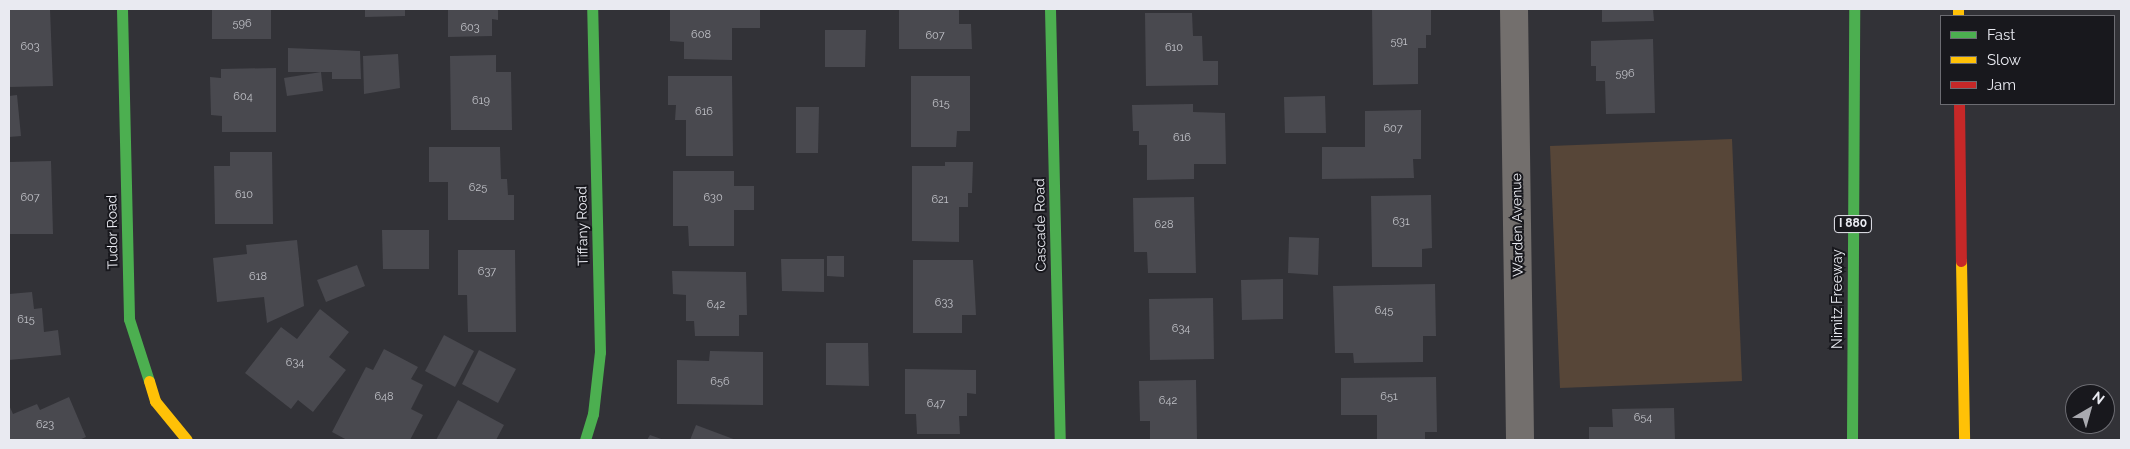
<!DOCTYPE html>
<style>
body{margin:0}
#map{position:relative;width:2130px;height:449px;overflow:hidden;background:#323237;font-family:Raleway,sans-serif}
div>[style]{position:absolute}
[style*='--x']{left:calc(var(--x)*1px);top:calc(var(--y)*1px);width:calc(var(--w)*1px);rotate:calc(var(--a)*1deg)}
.green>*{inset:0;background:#574638}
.building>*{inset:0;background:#49494f}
.street>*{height:28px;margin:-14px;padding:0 14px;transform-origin:14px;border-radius:14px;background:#736f6d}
.fast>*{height:11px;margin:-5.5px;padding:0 5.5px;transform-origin:5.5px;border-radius:5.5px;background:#4caf50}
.slow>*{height:11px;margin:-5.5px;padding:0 5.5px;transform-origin:5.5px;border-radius:5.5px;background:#ffc107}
.jam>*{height:11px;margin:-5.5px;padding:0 5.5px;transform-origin:5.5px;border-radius:5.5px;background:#c62828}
span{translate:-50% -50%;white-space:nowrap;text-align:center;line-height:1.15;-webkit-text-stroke:4px #18181d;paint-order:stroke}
.number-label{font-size:11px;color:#c1c2c8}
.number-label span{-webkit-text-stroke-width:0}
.shield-label span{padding:1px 4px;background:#18181d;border:1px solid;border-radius:4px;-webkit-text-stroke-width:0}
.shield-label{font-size:12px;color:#e9eaf1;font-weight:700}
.street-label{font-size:14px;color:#e9eaf1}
.frame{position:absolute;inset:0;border:10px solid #e9eaf1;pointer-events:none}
.legend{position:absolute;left:1940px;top:15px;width:175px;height:90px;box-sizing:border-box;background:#18181d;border:1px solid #6c6c72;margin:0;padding:6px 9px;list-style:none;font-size:15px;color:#e9eaf1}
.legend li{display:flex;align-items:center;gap:10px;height:25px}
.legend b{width:25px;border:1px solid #6c6c72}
.north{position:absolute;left:2065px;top:384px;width:50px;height:50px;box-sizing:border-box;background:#18181d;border:1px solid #6c6c72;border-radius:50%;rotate:38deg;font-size:14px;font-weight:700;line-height:20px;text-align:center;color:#e9eaf1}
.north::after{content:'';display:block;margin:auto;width:18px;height:22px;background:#a9aab0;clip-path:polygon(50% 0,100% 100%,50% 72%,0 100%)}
</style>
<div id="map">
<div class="green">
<div style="clip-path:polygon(1732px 139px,1742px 381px,1560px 388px,1550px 146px)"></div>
</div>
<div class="building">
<div style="clip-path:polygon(9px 9px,50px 9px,53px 86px,9px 87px)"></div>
<div style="clip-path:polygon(212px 9px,271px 9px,271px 39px,212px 39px)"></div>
<div style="clip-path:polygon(365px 9px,405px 9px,405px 16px,365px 17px)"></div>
<div style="clip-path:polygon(448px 9px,498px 9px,498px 20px,492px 19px,492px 36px,448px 37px)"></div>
<div style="clip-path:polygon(670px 9px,760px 9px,760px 28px,732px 28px,732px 60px,684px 59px,684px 42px,670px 41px)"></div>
<div style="clip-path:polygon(899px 9px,959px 9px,959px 24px,971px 24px,972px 49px,899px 49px)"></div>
<div style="clip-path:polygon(1372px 9px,1431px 9px,1431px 35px,1426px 35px,1426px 48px,1418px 48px,1418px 84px,1373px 85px)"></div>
<div style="clip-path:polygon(1602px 9px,1653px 9px,1654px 21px,1602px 22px)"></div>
<div style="clip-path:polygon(1145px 13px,1192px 13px,1193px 36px,1202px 36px,1203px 61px,1218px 61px,1218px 85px,1146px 86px)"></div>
<div style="clip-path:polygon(825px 30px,866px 30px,865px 67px,825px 67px)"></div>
<div style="clip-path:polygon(1653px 39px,1655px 113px,1606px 114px,1605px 81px,1596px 81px,1596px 66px,1591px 66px,1591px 41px)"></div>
<div style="clip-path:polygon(288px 48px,360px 51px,361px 79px,332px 79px,332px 72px,288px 72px)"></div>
<div style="clip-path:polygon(398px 54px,400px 88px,364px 94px,363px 56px)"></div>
<div style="clip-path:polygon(496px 55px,496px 72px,511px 72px,512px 130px,451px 130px,450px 56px)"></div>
<div style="clip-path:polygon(276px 68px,276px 132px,222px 132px,222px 116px,211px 115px,210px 77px,221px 78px,221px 69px)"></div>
<div style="clip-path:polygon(321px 72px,323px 91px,287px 96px,284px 78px)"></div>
<div style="clip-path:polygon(668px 76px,732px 76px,733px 156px,686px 156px,686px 120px,675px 120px,676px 105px,668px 105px)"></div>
<div style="clip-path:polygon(911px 76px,970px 76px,970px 131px,957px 131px,956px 147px,911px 147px)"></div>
<div style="clip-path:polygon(17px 95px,21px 136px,9px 137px,9px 96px)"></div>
<div style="clip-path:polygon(1325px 96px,1326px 133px,1285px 133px,1284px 97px)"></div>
<div style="clip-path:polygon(1193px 104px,1193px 112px,1225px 113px,1226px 164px,1194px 164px,1194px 179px,1147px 180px,1147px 145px,1139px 145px,1139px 131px,1133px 131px,1132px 105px)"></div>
<div style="clip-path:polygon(796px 107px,819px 107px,818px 153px,796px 153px)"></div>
<div style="clip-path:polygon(1421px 110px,1421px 159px,1413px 159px,1414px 178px,1322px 179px,1322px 147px,1365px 147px,1365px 111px)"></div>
<div style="clip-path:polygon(429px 147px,500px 147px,501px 179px,507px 179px,508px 195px,514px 195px,514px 220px,448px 220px,448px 182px,429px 182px)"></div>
<div style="clip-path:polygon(230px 152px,272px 152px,273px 224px,215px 224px,214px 166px,230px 166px)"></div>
<div style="clip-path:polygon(51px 161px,53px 234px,9px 234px,9px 162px)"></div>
<div style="clip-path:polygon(945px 162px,973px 162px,972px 193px,968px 193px,968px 207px,959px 207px,959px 242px,912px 241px,912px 166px,945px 166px)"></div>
<div style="clip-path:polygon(673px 171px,734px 171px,734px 186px,754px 186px,754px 210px,734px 210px,734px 246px,689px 246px,688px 226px,673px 226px)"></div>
<div style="clip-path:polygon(1431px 195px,1432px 248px,1422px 249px,1422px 267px,1372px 267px,1371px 196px)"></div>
<div style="clip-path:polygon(1194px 197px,1196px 273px,1148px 273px,1147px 252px,1134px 252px,1133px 198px)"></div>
<div style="clip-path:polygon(382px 230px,429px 230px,429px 269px,383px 269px)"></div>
<div style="clip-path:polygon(1289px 237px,1319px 238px,1318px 275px,1288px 273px)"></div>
<div style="clip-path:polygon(297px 240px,304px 306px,267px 323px,264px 297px,217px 302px,213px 258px,247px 254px,246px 245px)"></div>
<div style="clip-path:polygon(458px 250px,515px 250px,516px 332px,468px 332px,467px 295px,458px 295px)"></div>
<div style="clip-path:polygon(827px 256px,844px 256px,844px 277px,827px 276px)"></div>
<div style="clip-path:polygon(781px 259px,824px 259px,824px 292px,782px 291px)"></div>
<div style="clip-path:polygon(913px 260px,973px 260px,976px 315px,962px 315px,962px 333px,913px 333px)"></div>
<div style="clip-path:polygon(357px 265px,365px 286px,326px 302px,317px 280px)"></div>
<div style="clip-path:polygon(672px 271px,746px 272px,747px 315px,739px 315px,739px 336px,695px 336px,694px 321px,686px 321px,686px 295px,673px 294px)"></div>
<div style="clip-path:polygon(1283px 279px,1283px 319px,1242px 320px,1241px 280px)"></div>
<div style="clip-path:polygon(1435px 284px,1436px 336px,1423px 336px,1423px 362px,1354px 363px,1353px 353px,1335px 353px,1333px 286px)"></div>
<div style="clip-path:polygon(32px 292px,34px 309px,42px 308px,44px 332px,58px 330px,61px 355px,9px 360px,9px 294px)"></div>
<div style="clip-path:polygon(1213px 298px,1214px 359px,1150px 360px,1149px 299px)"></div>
<div style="clip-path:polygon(320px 309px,349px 332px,329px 357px,346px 370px,313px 412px,298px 400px,291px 409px,245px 373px,281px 327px,297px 339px)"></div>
<div style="clip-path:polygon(444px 335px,474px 351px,455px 387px,425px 371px)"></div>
<div style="clip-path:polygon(826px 343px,868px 343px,869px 386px,826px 385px)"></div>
<div style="clip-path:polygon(384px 349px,418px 367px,411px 379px,423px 385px,411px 409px,423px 415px,410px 440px,347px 440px,332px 432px,366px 367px,373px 370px)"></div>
<div style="clip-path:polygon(479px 350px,516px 369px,498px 403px,462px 384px)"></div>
<div style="clip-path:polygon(710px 351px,763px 352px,763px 405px,677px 404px,677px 360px,709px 361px)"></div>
<div style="clip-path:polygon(905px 369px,976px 370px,976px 394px,967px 393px,967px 416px,959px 416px,960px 434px,917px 434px,916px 414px,905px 414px)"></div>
<div style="clip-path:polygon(1436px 377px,1437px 432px,1425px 432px,1425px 440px,1377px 440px,1377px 415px,1341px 415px,1341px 378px)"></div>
<div style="clip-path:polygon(1196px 380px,1197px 440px,1150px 440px,1150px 421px,1140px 421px,1139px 381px)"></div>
<div style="clip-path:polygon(69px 397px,86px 437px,79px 440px,9px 440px,9px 405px,13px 414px,37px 404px,40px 410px)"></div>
<div style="clip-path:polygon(458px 400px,504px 425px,496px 440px,436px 440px)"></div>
<div style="clip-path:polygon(1674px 408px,1675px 440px,1589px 440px,1589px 427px,1613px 427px,1612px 409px)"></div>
<div style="clip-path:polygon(696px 425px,736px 440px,690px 440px)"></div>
<div style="clip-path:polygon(650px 435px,664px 440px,647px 440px)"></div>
</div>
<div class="street">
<div style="--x:1514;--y:9;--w:431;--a:89.2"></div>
</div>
<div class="fast">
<div style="--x:122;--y:9;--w:310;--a:88.7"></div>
<div style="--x:129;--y:319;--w:65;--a:72.1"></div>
<div style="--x:1050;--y:9;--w:431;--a:88.7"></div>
<div style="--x:585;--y:440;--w:27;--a:-73"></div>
<div style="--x:593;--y:414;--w:62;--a:-83.6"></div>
<div style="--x:600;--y:352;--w:343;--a:-91.3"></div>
<div style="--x:1852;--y:440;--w:431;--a:-89.7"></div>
</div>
<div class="slow">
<div style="--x:1958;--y:9;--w:7;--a:90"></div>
<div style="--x:1961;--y:261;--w:179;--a:89"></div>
<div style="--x:149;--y:381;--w:21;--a:73"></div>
<div style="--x:155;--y:401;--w:50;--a:50.6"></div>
</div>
<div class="jam">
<div style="--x:1959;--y:104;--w:157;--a:89.3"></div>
</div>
<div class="number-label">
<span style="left:242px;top:24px">596</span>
<span style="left:470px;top:28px">603</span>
<span style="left:701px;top:35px">608</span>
<span style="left:935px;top:36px">607</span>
<span style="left:1399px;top:42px">591</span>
<span style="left:30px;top:47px">603</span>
<span style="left:1174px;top:48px">610</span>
<span style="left:1625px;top:74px">596</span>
<span style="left:243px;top:97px">604</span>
<span style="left:481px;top:101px">619</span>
<span style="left:941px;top:104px">615</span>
<span style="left:704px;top:112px">616</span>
<span style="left:1393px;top:129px">607</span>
<span style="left:1182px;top:138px">616</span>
<span style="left:478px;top:188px">625</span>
<span style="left:244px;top:195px">610</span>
<span style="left:30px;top:198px">607</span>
<span style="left:713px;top:198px">630</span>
<span style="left:940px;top:200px">621</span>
<span style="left:1401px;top:222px">631</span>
<span style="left:1164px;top:225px">628</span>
<span style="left:487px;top:272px">637</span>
<span style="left:258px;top:277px">618</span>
<span style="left:944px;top:303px">633</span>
<span style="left:716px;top:305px">642</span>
<span style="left:1384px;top:311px">645</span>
<span style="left:26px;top:320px">615</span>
<span style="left:1181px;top:329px">634</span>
<span style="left:295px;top:363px">634</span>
<span style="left:720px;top:382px">656</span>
<span style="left:384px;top:397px">648</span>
<span style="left:1389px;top:397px">651</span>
<span style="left:1168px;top:401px">642</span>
<span style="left:936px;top:404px">647</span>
<span style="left:1643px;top:418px">654</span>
<span style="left:45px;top:425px">623</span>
</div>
<div class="shield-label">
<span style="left:1853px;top:224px">I 880</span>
</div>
<div class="street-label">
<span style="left:1040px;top:225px;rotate:-91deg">Cascade Road</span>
<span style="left:1517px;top:225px;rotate:-91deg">Warden Avenue</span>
<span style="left:582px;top:226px;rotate:-91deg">Tiffany Road</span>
<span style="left:112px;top:232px;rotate:-91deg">Tudor Road</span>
<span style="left:1837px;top:299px;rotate:-90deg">Nimitz Freeway</span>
</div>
<div class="frame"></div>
<ul class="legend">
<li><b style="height:6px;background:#4caf50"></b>Fast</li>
<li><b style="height:6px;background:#ffc107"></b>Slow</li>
<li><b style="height:6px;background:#c62828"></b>Jam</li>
</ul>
<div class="north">N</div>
</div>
